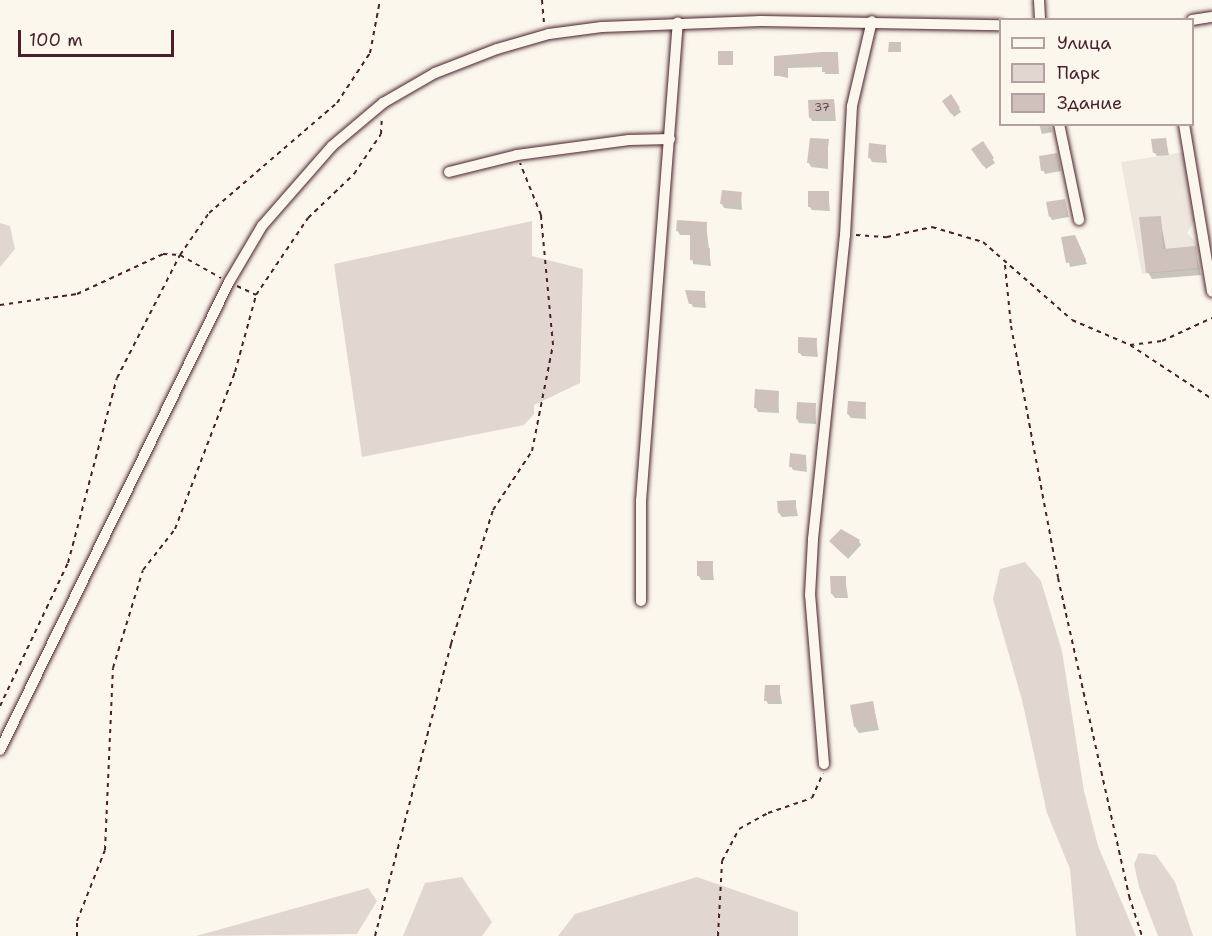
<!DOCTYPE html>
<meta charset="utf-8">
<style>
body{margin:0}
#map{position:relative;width:1212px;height:936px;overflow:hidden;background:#fbf7ec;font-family:"Shantell Sans",sans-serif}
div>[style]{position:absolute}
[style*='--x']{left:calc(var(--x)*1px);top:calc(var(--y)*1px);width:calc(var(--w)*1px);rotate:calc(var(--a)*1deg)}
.built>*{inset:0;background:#eee7de}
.green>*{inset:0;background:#e2d7d0}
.shadow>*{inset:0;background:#0003}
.building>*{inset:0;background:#cfc2bc}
.path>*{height:2px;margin-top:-1px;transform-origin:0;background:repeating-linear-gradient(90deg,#4a1f2b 0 4.5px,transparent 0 9px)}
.roads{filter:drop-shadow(0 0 2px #4a1f2b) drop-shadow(0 0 2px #4a1f2b)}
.minor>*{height:10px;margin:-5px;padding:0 5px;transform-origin:5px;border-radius:5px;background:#fbf7ec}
span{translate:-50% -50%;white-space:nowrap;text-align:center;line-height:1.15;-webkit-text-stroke:6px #fbf7ec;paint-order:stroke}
.number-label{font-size:12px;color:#6b484f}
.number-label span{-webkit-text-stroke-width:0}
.legend{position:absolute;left:999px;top:18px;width:195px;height:108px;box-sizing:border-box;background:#fbf7ec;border:2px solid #b4a19f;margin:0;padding:8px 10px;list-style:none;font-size:18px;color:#4a1f2b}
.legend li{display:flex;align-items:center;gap:12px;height:30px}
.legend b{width:30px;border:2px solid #b4a19f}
.scale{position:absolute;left:18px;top:30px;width:156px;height:27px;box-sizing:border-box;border:3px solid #4a1f2b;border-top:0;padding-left:8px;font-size:18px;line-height:21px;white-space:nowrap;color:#4a1f2b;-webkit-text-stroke:4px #fbf7ec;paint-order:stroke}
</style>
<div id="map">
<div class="built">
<div style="clip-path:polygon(1185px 152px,1197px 216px,1187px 233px,1199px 245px,1201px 269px,1142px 274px,1121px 162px)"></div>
</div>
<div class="green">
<div style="clip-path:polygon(532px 221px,532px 256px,583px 269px,580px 383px,534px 405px,534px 414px,524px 425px,362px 457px,334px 264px)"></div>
<div style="clip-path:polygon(0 223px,10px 226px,15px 249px,0 267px)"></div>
<div style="clip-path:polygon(1025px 562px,1041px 581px,1062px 651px,1084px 791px,1098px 846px,1136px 936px,1076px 936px,1070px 869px,1047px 813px,1022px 700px,993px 599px,1000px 569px)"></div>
<div style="clip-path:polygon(1139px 853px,1156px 855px,1175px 882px,1193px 936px,1158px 936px,1139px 887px,1134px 864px)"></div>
<div style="clip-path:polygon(462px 877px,492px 922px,482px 936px,403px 936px,425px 883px)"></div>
<div style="clip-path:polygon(697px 877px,798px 912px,798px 936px,558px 936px,575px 914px)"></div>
<div style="clip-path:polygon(368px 888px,377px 901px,357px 934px,196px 936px)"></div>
</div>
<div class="shadow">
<div style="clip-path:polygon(838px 54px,839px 74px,825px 74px,824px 67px,788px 68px,788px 78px,775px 75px,775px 57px)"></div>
<div style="clip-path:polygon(951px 96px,961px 112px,954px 117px,944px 101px)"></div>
<div style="clip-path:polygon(834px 100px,836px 121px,812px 121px,810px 117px)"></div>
<div style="clip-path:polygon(1039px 124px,1050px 124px,1052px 132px,1042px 134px)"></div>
<div style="clip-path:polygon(1165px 139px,1169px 155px,1157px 156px,1154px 152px)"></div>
<div style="clip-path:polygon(828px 141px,828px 169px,811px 167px,809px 163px)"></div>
<div style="clip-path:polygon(982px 143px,995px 163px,986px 169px,973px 150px)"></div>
<div style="clip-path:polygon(885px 146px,887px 163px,872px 162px,870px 158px)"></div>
<div style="clip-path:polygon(1057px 154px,1061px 171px,1045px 174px,1043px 170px)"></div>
<div style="clip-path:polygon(828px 193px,830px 211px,812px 210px,809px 206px)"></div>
<div style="clip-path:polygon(741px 194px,742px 210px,724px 208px,722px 204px)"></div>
<div style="clip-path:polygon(1064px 200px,1069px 217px,1052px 220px,1050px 216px)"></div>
<div style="clip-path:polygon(1160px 217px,1166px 250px,1195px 248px,1201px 275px,1152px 279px,1148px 272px)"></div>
<div style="clip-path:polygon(706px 224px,711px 266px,693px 264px,691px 235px,680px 235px,677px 230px)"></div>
<div style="clip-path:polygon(1063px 238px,1077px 240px,1087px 264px,1070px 267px)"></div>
<div style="clip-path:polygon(704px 292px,706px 308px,693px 307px,691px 303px)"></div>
<div style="clip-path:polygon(816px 339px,818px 357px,802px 356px,799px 352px)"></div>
<div style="clip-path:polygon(778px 392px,779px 413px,758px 412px,756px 408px)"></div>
<div style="clip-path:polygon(865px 403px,866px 419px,851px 418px,848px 414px)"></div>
<div style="clip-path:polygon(815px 405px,816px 424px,799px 423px,797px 419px)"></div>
<div style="clip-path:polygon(806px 456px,807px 472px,793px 470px,791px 466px)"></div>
<div style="clip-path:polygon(795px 502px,798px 516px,782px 517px,779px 513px)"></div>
<div style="clip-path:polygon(831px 541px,859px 541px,861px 545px,848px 559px)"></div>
<div style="clip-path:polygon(712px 562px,714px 580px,701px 580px,699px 576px)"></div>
<div style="clip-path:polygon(845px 577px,848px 598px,835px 598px,832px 594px)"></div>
<div style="clip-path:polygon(779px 687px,782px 704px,768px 704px,766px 700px)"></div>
<div style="clip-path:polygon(872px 702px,879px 730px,859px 733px,855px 727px)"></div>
</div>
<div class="building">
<div style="clip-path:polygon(889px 42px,901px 42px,901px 52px,888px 52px)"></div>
<div style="clip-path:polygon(718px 51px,733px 51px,733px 65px,718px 65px)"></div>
<div style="clip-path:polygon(822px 52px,838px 52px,838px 72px,822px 72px,822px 65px,788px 66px,788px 76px,774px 76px,774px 56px)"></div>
<div style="clip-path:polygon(951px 94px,960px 108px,951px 114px,942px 101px)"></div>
<div style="clip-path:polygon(834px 99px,835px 117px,809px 118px,808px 100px)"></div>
<div style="clip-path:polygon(810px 138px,829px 139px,826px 165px,807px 163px)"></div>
<div style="clip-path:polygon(1166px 138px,1168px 151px,1153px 153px,1151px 139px)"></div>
<div style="clip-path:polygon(983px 141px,994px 158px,983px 166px,971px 149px)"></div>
<div style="clip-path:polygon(869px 143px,886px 145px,885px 159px,868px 158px)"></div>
<div style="clip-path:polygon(1057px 153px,1060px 167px,1041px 171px,1039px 156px)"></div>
<div style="clip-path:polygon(722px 190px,742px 192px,740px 206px,720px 204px)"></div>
<div style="clip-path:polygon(808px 191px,829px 191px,829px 207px,808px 207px)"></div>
<div style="clip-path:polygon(1065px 199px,1068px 213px,1049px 217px,1046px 202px)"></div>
<div style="clip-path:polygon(1161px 216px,1163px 249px,1196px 246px,1198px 268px,1146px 273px,1139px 217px)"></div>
<div style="clip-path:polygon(677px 220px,707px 222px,705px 248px,710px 248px,709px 262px,690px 260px,690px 232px,676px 231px)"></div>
<div style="clip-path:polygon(1075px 235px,1086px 260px,1066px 263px,1061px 237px)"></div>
<div style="clip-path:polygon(685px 290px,705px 291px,705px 304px,689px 304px)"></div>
<div style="clip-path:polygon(798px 337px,817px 338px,816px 353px,798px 353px)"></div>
<div style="clip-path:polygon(755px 389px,779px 391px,778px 409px,754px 408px)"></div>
<div style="clip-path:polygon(848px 401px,866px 402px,865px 416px,847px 414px)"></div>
<div style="clip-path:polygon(797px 402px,816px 403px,815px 421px,796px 419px)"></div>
<div style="clip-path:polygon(790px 453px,806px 455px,805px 468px,789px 467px)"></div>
<div style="clip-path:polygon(796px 500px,796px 512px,778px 513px,777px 501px)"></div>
<div style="clip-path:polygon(841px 529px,860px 540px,845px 556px,829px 541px)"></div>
<div style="clip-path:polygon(697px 561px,713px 561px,713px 576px,697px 576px)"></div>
<div style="clip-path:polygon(830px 576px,846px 576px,846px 594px,831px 594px)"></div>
<div style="clip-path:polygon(765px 685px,780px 685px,780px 701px,764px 701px)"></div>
<div style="clip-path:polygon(873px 701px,877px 723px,854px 727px,850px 705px)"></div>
</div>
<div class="path">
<div style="--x:542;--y:0;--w:24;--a:85"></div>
<div style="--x:856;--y:235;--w:31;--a:4"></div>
<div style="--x:887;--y:237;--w:46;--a:-12.5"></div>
<div style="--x:932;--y:227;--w:53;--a:16.4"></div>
<div style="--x:983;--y:242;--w:118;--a:41.2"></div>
<div style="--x:1072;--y:320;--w:63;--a:23.3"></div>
<div style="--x:1130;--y:345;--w:98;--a:33.4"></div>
<div style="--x:1005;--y:265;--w:61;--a:84.4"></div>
<div style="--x:1011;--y:326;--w:256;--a:79.4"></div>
<div style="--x:1058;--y:578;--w:326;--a:77.4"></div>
<div style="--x:1129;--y:896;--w:42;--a:72"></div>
<div style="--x:237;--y:286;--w:21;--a:25"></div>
<div style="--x:0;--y:305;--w:78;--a:-8.1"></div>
<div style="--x:77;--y:294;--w:95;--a:-24.9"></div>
<div style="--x:163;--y:254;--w:17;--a:3"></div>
<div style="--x:180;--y:255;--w:47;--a:29.3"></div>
<div style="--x:1130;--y:345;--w:32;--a:-7"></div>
<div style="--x:1162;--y:341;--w:55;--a:-24.7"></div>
<div style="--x:0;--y:706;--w:158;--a:-64.6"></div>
<div style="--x:68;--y:563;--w:191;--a:-75.2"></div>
<div style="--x:117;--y:378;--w:138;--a:-62.9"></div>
<div style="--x:180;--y:255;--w:51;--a:-55.4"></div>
<div style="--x:209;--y:213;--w:169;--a:-40.7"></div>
<div style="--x:337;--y:103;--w:60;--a:-56.6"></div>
<div style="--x:370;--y:53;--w:54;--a:-79.3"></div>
<div style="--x:77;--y:936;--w:15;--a:-90"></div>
<div style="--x:77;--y:921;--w:76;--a:-68.5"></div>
<div style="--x:105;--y:850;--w:182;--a:-87.5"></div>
<div style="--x:113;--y:668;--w:102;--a:-73"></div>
<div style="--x:143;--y:570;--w:52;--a:-52"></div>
<div style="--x:175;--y:529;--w:168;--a:-69.1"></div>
<div style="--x:235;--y:372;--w:80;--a:-74.7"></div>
<div style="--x:256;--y:295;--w:93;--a:-56"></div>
<div style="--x:308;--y:218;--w:64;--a:-43.7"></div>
<div style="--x:354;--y:174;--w:48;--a:-56"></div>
<div style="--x:381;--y:134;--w:17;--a:-87"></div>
<div style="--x:375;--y:936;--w:302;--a:-75.4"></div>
<div style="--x:451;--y:644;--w:140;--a:-72.6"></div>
<div style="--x:493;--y:510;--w:71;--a:-56.5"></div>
<div style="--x:532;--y:451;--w:108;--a:-78.8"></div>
<div style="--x:553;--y:345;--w:131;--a:-95.3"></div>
<div style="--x:541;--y:215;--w:56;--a:-112"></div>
<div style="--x:718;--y:936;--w:75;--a:-86.9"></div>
<div style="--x:722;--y:861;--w:36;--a:-62"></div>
<div style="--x:739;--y:829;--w:33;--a:-29"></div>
<div style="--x:768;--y:813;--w:46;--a:-18.8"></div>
<div style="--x:812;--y:798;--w:27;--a:-66"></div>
</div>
<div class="roads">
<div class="minor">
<div style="--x:1039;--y:0;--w:20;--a:87"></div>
<div style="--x:1192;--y:20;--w:20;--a:-9"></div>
<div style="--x:1059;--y:124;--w:98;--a:78.2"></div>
<div style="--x:1184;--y:124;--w:170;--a:80.5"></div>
<div style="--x:449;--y:172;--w:70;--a:-14"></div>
<div style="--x:517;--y:155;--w:113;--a:-7.6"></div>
<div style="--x:629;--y:140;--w:41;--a:-1.4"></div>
<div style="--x:641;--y:601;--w:100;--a:-90"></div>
<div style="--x:641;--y:501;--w:480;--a:-85.6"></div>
<div style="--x:0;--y:750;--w:521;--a:-63.93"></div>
<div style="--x:229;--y:282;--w:65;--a:-59.5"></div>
<div style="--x:262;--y:226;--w:106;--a:-48.8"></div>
<div style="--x:332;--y:146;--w:67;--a:-40.1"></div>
<div style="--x:383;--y:103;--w:60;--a:-30"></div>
<div style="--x:435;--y:73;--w:66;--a:-21.2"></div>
<div style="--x:497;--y:49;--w:54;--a:-16.1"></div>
<div style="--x:549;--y:34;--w:53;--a:-7.5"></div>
<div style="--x:602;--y:27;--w:159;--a:-2.2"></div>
<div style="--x:761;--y:21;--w:239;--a:1"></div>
<div style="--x:824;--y:764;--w:170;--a:-94.7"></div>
<div style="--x:810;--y:595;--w:56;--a:-86.9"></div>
<div style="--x:813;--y:539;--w:306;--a:-84"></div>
<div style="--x:845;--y:235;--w:129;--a:-86.9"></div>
<div style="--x:852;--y:106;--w:87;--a:-76.8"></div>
</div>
</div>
<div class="number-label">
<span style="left:822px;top:108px">37</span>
</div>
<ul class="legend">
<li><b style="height:8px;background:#fbf7ec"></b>Улица</li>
<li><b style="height:16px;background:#e2d7d0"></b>Парк</li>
<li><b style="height:16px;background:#cfc2bc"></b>Здание</li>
</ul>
<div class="scale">100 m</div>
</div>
